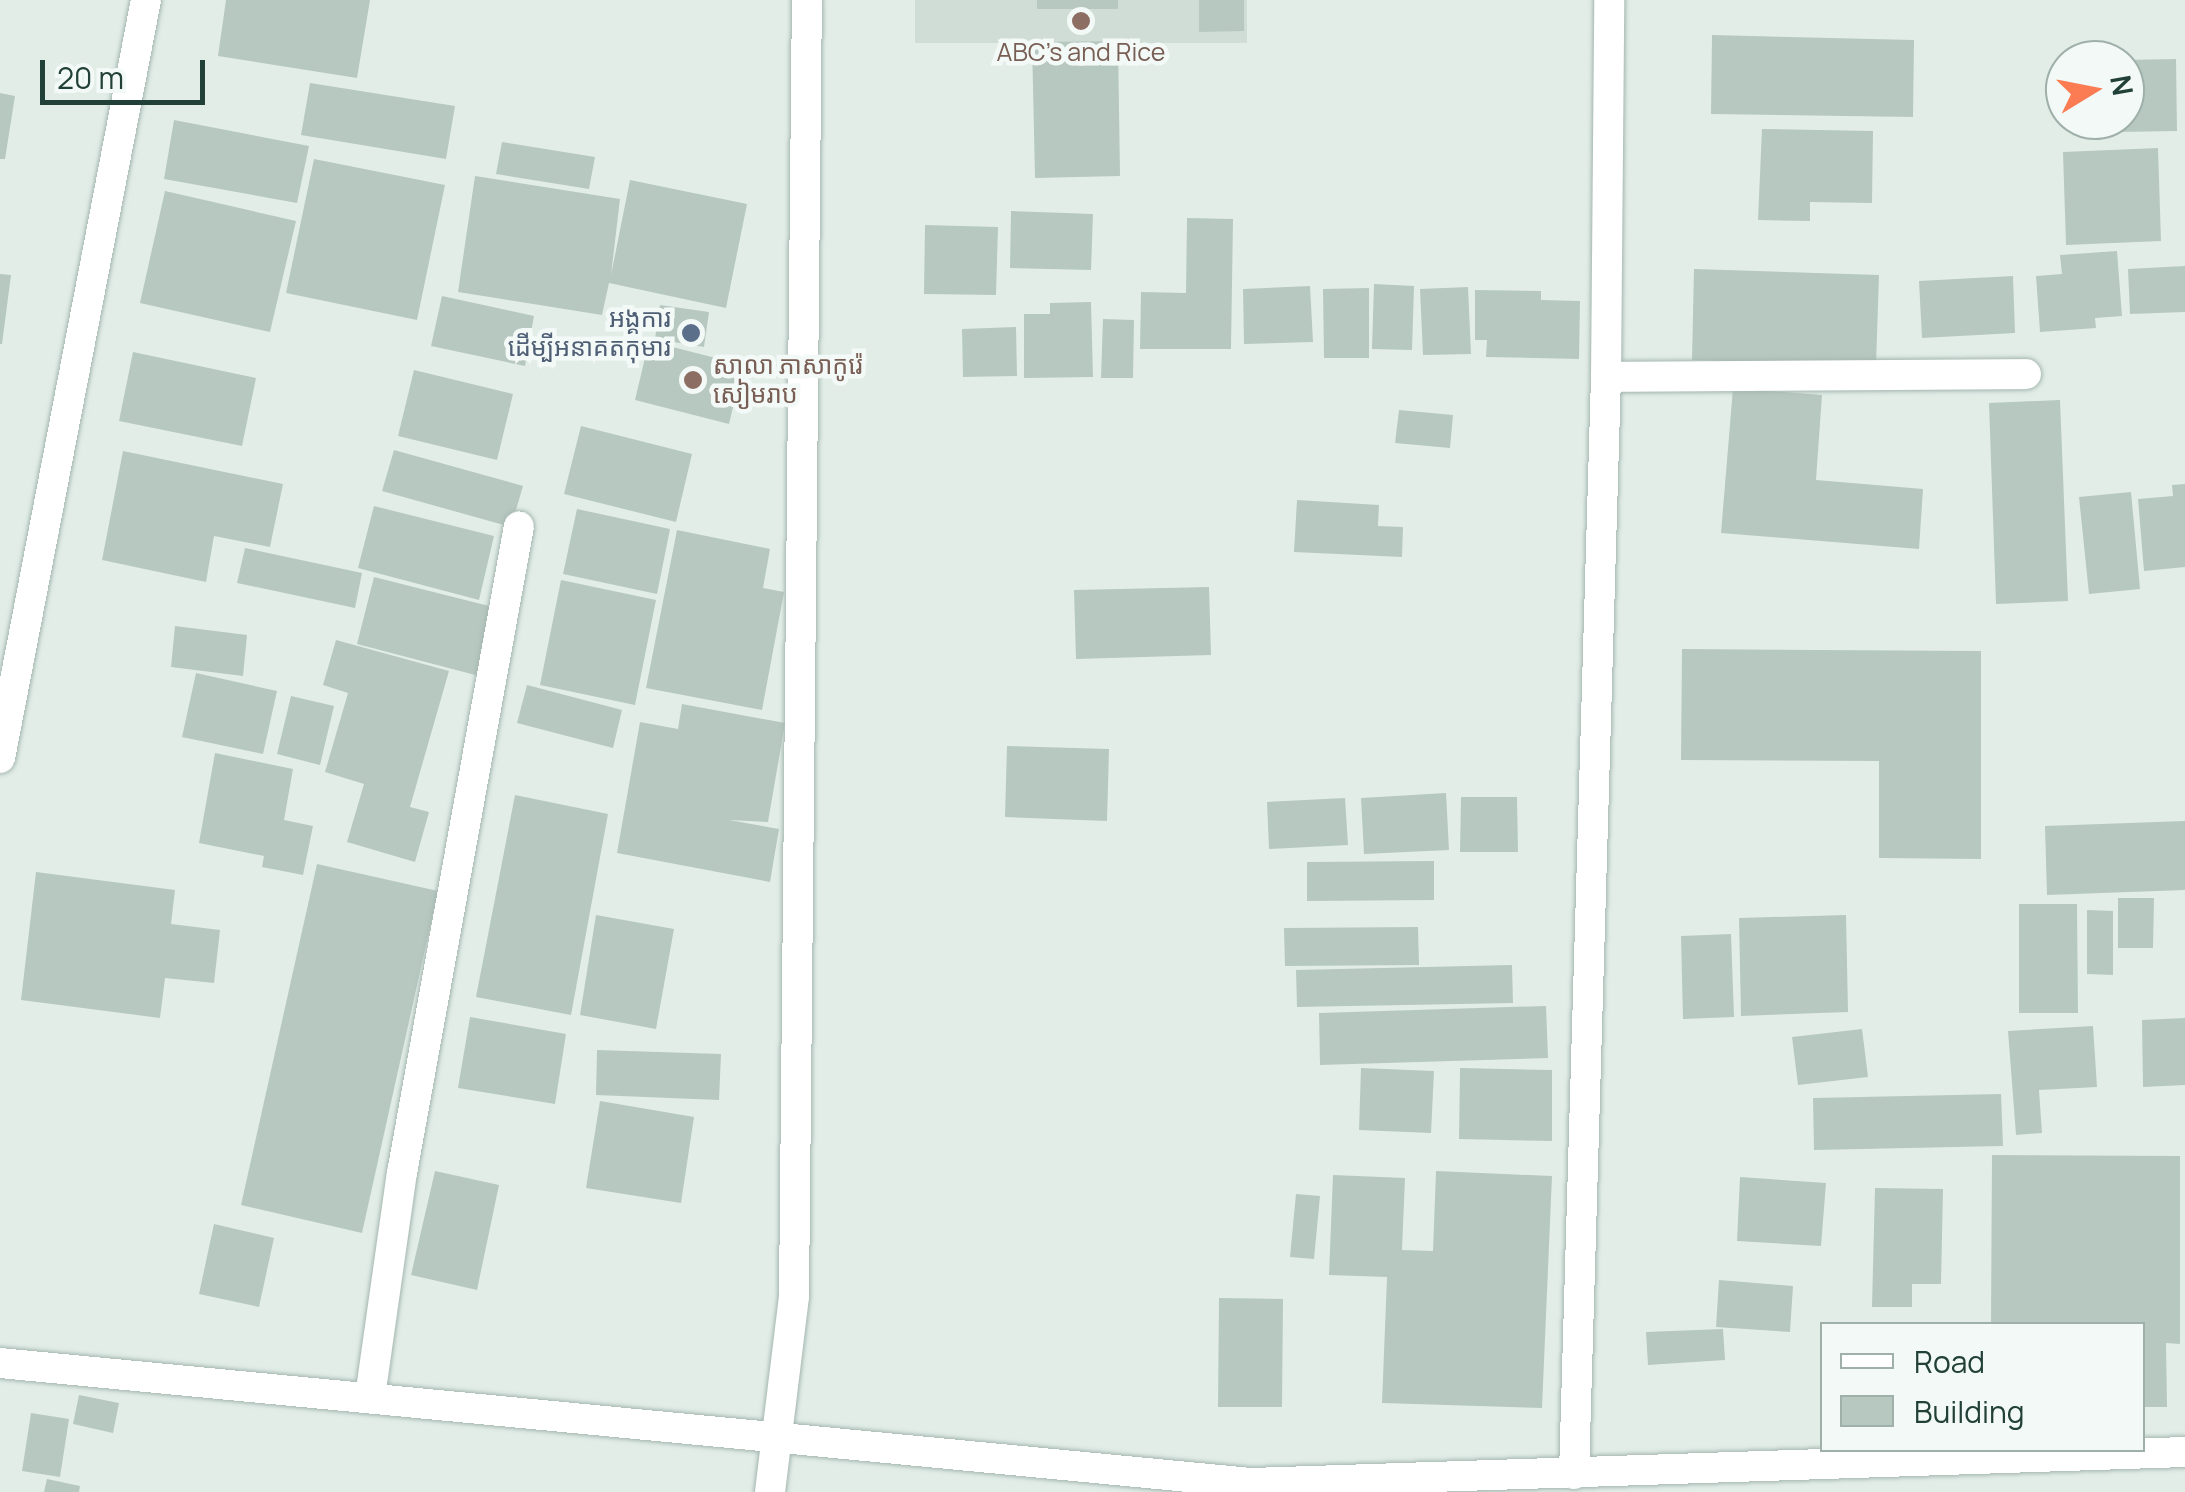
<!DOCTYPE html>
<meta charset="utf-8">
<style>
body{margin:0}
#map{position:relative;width:2185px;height:1492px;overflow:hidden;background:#e2ede8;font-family:Manrope,"Noto Sans Khmer",sans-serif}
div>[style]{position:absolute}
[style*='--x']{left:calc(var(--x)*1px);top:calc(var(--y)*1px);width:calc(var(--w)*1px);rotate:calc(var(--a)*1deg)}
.built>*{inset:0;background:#d0ddd7}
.building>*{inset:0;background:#b7c8c1}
.roads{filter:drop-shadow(0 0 2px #a4b6af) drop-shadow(0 0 2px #a4b6af)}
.minor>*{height:30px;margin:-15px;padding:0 15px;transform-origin:15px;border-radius:15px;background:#fff}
.tertiary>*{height:30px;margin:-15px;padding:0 15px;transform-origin:15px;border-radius:15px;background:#fff}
.dots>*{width:28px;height:28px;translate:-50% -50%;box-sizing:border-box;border:5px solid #f3f9f6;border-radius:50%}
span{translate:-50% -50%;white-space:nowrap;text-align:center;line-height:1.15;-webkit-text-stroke:9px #f3f9f6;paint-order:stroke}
.education-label{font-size:25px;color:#785e54}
.left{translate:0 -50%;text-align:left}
.service-label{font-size:25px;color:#4e5e75}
.right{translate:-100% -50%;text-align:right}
.legend{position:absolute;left:1820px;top:1322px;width:325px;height:130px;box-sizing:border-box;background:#f3f9f6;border:2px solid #9fafaa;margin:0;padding:12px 18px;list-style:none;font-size:30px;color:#214037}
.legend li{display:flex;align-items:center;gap:20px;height:50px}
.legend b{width:50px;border:2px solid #9fafaa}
.north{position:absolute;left:2045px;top:40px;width:100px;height:100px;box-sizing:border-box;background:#f3f9f6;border:2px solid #9fafaa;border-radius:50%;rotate:80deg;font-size:28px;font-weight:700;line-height:40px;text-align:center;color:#214037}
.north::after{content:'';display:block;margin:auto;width:35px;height:45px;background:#fb7c52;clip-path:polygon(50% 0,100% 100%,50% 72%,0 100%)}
.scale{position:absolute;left:40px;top:60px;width:165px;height:45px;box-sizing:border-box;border:5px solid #214037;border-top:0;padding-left:12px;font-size:30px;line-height:35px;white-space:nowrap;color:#214037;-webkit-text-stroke:8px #f3f9f6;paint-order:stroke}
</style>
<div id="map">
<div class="built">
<div style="clip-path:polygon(915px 0,1247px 0,1247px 43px,915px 43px)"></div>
</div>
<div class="building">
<div style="clip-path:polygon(226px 0,370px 0,357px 78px,218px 56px)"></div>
<div style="clip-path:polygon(1037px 0,1118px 0,1118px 9px,1037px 9px)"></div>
<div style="clip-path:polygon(1199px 0,1244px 0,1244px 31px,1199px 32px)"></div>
<div style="clip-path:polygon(1712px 35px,1914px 40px,1913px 117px,1711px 114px)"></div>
<div style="clip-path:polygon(1118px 41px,1120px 176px,1035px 178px,1032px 42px)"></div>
<div style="clip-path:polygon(2176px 59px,2177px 131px,2118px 132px,2118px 120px,2125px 120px,2125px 60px)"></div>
<div style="clip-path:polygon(310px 83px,455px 106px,446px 159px,301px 135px)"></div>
<div style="clip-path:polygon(0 93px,15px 96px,5px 159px,0 159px)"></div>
<div style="clip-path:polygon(174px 120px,309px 146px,297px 203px,164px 179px)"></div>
<div style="clip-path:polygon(1762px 129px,1873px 131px,1872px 203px,1810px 202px,1810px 221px,1758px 220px)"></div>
<div style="clip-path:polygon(502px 142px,595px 157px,589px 189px,496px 174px)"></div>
<div style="clip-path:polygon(2158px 148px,2161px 241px,2066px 245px,2063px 152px)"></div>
<div style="clip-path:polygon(314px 159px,445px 185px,417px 320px,286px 293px)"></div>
<div style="clip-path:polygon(475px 176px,620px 199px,611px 275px,630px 180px,747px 204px,726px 308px,609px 283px,602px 315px,458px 292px)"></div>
<div style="clip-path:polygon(165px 191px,296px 221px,270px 332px,140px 303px)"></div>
<div style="clip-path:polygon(1011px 211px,1093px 214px,1091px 270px,1010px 268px)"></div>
<div style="clip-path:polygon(1187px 218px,1233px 219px,1231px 349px,1140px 349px,1141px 292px,1186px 293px)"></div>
<div style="clip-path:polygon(925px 225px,998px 227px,996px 295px,924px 294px)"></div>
<div style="clip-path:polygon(2117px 251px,2122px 316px,2095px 318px,2096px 328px,2040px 332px,2036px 276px,2062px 274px,2060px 255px)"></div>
<div style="clip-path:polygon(2185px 266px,2185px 312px,2130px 314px,2128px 269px)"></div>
<div style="clip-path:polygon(1694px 269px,1879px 275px,1876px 365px,1692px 360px)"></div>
<div style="clip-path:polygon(0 274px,11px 275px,2px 344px,0 344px)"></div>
<div style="clip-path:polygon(2013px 276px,2015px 333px,1922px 338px,1919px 281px)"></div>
<div style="clip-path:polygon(1374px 284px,1414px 286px,1412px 350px,1372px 349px)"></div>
<div style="clip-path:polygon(1310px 286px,1313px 342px,1244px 344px,1243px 289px)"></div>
<div style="clip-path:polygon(1468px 287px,1471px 354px,1423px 355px,1420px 289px)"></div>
<div style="clip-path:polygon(1369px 288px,1369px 358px,1324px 358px,1323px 289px)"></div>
<div style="clip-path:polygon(1475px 290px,1541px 291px,1541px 300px,1580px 301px,1579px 359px,1486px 357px,1487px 340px,1475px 340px)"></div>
<div style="clip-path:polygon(442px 296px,534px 316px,525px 366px,431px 346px)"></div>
<div style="clip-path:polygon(1091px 302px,1093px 377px,1024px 378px,1024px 314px,1050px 314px,1050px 303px)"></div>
<div style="clip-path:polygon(660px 305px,709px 312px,704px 347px,655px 339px)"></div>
<div style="clip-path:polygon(1103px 319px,1134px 320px,1133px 378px,1101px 378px)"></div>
<div style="clip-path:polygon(1016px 327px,1017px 376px,963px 377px,962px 329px)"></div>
<div style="clip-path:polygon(649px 341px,743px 365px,729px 424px,635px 400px)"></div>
<div style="clip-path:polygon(133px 352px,256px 378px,242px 446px,119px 421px)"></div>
<div style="clip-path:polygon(414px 370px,513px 394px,497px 460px,398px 436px)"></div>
<div style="clip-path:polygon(1733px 388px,1822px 395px,1816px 480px,1923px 489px,1919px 549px,1721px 533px)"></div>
<div style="clip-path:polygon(2060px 400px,2068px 601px,1996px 604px,1989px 403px)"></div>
<div style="clip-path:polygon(1399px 410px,1453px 415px,1450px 448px,1395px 443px)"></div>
<div style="clip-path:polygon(581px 426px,692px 454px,676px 522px,564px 494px)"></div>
<div style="clip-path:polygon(394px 450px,523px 486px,511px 527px,382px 491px)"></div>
<div style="clip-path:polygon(123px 451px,283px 484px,270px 547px,214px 536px,206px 582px,102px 560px)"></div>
<div style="clip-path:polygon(2185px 484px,2185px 567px,2144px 571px,2138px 499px,2173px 496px,2172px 485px)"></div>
<div style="clip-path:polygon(2131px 492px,2140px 589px,2089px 594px,2079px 497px)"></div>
<div style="clip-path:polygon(1297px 500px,1379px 505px,1378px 526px,1403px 527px,1402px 557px,1294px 552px)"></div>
<div style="clip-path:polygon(374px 506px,494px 536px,479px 600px,358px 568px)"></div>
<div style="clip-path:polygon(577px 509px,670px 529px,657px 594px,563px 574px)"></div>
<div style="clip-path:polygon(677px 530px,770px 549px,763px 588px,784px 592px,762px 710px,646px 688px)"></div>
<div style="clip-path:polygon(245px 548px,362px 573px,355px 608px,237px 583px)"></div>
<div style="clip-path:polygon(374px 577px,497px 608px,479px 676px,357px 644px)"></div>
<div style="clip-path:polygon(561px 580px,656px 600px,635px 705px,540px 685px)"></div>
<div style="clip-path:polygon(1209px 587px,1211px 655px,1076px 659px,1074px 590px)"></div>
<div style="clip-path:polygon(175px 626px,247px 635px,243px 676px,171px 667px)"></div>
<div style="clip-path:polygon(336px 640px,449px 671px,410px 807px,429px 812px,415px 862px,347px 842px,364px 784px,325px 772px,348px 693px,323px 685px)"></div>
<div style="clip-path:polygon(1682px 649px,1981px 651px,1981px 859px,1879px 858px,1879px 761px,1681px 760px)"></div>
<div style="clip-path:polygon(196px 673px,277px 691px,263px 754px,182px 737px)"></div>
<div style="clip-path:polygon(527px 685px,622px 710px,613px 748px,517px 723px)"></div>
<div style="clip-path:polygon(291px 696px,334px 706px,320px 765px,277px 754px)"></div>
<div style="clip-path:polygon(682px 704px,785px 723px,768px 822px,729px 820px,779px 829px,770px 882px,617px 853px,640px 722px,678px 729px)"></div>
<div style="clip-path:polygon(1007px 746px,1109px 749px,1107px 821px,1005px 817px)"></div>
<div style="clip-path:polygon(215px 753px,293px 769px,284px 820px,313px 826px,303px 875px,262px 867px,264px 856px,199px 843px)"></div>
<div style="clip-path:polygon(1446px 793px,1449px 850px,1364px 854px,1361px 798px)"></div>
<div style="clip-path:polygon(515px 795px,608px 814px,571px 1015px,476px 997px)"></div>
<div style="clip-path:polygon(1461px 797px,1517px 797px,1518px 852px,1460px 852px)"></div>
<div style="clip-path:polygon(1345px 798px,1348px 845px,1269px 849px,1267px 802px)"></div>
<div style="clip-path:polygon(2185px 821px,2185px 890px,2047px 895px,2045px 826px)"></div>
<div style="clip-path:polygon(1434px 861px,1434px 900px,1307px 901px,1307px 862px)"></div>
<div style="clip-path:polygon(317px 864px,438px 891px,362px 1233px,241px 1205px)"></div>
<div style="clip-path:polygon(36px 872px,175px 890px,171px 924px,220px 930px,214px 983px,165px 978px,160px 1018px,21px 1000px)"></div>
<div style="clip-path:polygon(2118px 898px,2154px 898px,2153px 948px,2118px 948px)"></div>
<div style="clip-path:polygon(2019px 904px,2077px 904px,2078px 1013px,2019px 1013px)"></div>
<div style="clip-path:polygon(2087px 910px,2113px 911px,2113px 975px,2087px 974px)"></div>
<div style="clip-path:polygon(596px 915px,674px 929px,656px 1029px,580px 1015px)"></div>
<div style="clip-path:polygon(1846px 915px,1848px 1012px,1741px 1016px,1739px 918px)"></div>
<div style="clip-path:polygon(1418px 927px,1419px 965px,1285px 966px,1284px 928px)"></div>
<div style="clip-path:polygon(1731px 934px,1734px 1017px,1683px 1019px,1681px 936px)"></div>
<div style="clip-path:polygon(1512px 965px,1513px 1003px,1297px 1007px,1296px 970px)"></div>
<div style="clip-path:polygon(1546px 1006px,1548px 1058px,1320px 1065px,1319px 1013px)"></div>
<div style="clip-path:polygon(470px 1017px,566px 1034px,555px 1104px,458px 1088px)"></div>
<div style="clip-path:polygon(2185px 1018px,2185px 1085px,2143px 1087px,2142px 1020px)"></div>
<div style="clip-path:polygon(2093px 1026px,2097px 1087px,2039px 1090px,2042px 1133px,2016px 1135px,2008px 1031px)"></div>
<div style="clip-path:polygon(1862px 1029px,1868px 1077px,1798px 1085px,1792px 1037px)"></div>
<div style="clip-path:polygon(597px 1050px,721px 1054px,719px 1100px,596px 1095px)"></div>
<div style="clip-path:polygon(1361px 1068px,1434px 1071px,1431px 1133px,1359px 1130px)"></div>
<div style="clip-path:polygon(1460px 1068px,1552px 1070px,1552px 1141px,1459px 1139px)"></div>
<div style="clip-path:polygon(2001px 1094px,2003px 1146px,1814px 1150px,1813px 1098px)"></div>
<div style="clip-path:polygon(600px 1101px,694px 1117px,681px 1203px,586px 1188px)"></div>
<div style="clip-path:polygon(1992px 1155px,2180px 1156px,2180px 1344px,2166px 1343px,2167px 1407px,2142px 1407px,2142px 1324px,1991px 1324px)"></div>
<div style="clip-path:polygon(435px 1171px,499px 1185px,477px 1290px,411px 1275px)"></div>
<div style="clip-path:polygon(1436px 1171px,1552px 1176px,1542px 1408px,1382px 1403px,1387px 1277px,1329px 1275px,1333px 1175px,1405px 1178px,1402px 1250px,1433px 1251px)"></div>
<div style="clip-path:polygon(1740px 1177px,1826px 1183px,1821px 1246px,1737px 1241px)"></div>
<div style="clip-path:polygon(1875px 1188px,1943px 1189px,1941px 1284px,1912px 1284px,1912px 1307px,1872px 1307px)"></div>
<div style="clip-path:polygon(1296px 1194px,1320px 1196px,1314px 1259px,1290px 1257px)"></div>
<div style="clip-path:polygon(214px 1224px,274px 1238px,259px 1307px,199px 1294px)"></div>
<div style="clip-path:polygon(1719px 1280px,1793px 1286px,1790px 1332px,1716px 1327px)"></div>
<div style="clip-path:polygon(1219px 1298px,1283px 1299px,1282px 1407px,1218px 1407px)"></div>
<div style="clip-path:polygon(1723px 1329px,1725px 1360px,1648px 1365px,1646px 1332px)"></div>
<div style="clip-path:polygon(79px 1395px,119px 1403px,113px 1433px,73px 1424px)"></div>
<div style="clip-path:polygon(31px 1413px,69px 1419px,60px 1477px,22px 1471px)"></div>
<div style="clip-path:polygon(47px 1479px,80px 1486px,79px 1492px,44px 1492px)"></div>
</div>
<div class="roads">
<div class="minor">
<div style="--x:1606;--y:377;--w:420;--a:-0.4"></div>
<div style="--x:0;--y:758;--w:772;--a:-79.1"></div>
<div style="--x:370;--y:1397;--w:226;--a:-81.9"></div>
<div style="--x:402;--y:1173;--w:657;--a:-79.75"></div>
<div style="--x:1574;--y:1474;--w:1097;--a:-88.33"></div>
<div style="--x:1606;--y:377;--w:377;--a:-89.5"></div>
</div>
<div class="tertiary">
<div style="--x:0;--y:1363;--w:1257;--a:5.48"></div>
<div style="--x:1251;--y:1483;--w:935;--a:-1.9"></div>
<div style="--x:770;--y:1492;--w:196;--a:-83"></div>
<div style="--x:794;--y:1297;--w:1297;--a:-89.43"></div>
</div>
</div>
<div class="dots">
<div style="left:1081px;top:21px;background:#8d6e63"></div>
<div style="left:691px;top:333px;background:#5c6f8a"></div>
<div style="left:693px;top:380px;background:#8d6e63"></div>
</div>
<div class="education-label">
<span style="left:1081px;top:52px">ABC's and Rice</span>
<span class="left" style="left:713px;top:380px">សាលា ភាសាកូរ៉េ<br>សៀមរាប</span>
</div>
<div class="service-label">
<span class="right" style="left:671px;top:333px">អង្គការ<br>ដើម្បីអនាគតកុមារ</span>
</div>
<ul class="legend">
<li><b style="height:12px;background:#fff"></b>Road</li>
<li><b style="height:28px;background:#b7c8c1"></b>Building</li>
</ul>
<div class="north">N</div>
<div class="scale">20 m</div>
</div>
